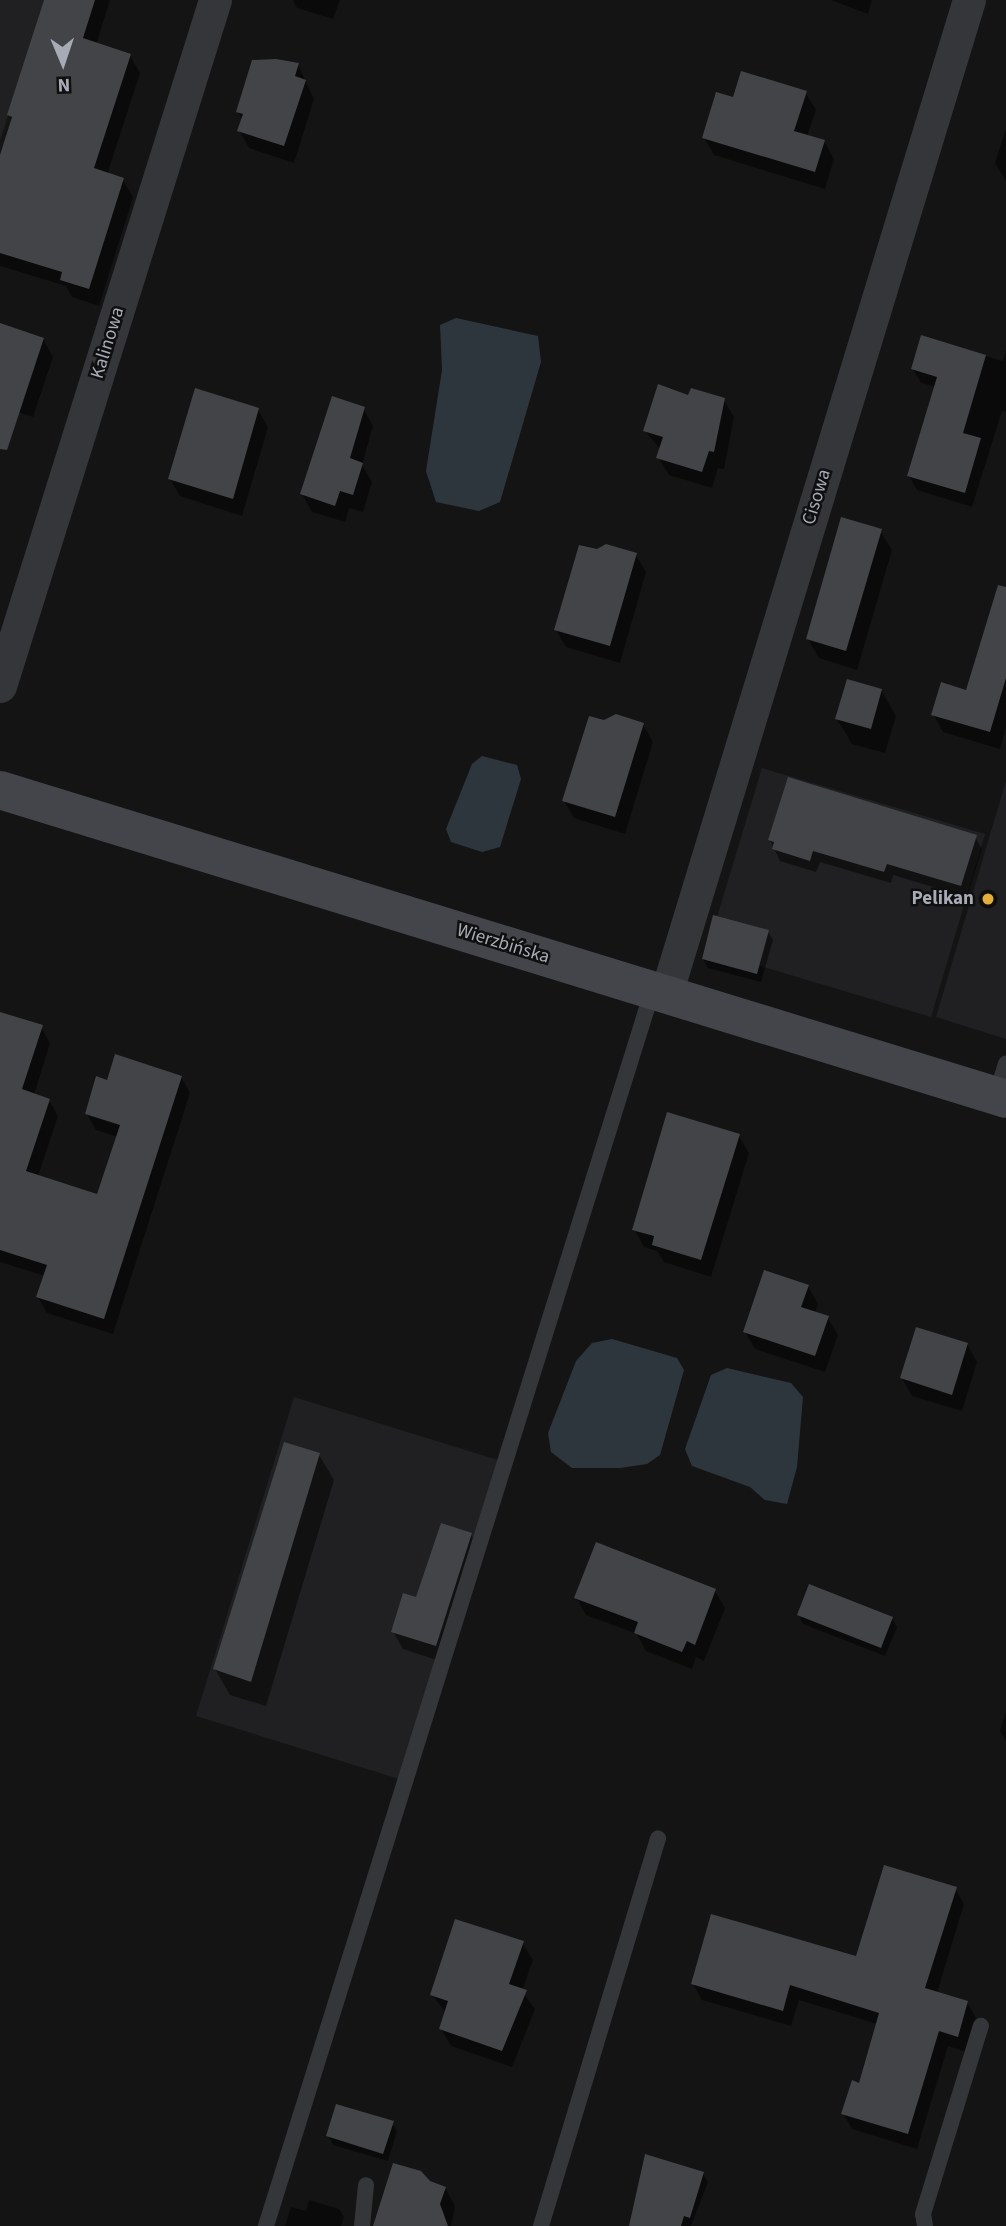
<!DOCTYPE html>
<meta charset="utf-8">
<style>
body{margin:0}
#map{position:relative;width:1006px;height:2226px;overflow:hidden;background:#141415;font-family:"Source Sans 3",sans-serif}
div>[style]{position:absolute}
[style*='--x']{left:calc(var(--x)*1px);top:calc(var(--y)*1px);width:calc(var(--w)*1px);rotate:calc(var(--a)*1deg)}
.built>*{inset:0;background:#202022}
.water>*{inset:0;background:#2e363d}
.shadow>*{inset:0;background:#0007}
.building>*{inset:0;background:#434448}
.lane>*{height:16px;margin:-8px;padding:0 8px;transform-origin:8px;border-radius:8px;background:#35363a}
.street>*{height:33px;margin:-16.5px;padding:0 16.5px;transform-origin:16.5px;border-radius:16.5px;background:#35363a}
.secondary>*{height:38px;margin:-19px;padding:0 19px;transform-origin:19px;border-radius:19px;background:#43454a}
.dots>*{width:19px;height:19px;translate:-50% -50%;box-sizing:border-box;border:4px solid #0f0f10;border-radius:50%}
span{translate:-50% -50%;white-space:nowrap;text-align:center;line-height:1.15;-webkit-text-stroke:5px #0f0f10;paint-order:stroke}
.street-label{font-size:19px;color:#a6abb5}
.poi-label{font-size:19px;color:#a6abb5;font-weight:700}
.right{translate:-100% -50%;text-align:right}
.north{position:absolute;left:28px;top:28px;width:70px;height:70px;-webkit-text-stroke:5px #0f0f10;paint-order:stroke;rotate:178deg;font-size:19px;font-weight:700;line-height:28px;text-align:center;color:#a6abb5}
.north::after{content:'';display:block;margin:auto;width:24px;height:32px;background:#a6abb5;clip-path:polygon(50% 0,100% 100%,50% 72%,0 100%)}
</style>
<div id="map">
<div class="built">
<div style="clip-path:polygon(0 0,44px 0,0 141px)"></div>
<div style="clip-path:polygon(762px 768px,985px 834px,931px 1017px,707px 950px)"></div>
<div style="clip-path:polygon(1006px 781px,1006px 1039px,936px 1017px)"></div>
<div style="clip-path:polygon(294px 1397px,498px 1460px,399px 1779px,196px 1716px)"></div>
</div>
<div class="water">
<div style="clip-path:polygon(456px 318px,538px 336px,541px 362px,500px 502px,479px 511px,436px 502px,426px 471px,442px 370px,440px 325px)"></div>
<div style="clip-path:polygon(482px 756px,517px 765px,521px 779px,500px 847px,482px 852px,451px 842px,446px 829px,472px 764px)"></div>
<div style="clip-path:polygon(612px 1339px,677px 1358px,684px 1370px,660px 1455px,647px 1464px,620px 1468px,572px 1468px,551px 1452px,548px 1433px,576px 1361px,592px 1343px)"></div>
<div style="clip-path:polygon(727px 1368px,791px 1383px,803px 1397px,797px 1467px,787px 1504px,765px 1500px,750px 1487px,692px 1466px,685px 1449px,711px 1375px)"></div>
</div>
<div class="shadow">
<div style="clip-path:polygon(47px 0,110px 0,96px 45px,130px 56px,140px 73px,107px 175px,123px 180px,133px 197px,99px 306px,72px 297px,66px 286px,0 266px,0 161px,13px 121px,9px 115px)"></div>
<div style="clip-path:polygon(293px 0,340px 0,333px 19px,297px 8px)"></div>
<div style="clip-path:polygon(831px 0,872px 0,868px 14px)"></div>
<div style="clip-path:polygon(298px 65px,314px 99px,294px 163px,249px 148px,239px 130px,242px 120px,238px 112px)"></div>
<div style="clip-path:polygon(806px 93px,816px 110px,807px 136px,824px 141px,834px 159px,825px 189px,714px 155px,704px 138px,734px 99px)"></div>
<div style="clip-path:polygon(1006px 129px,1006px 181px,995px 163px)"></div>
<div style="clip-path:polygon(0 325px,43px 339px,53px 357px,33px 417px,0 406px)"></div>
<div style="clip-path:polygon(922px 338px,1003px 361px,1006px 350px,1006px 412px,1002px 411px,972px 507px,917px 490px,909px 476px,936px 387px,921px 383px,913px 369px)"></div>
<div style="clip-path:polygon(690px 397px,724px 400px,734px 417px,724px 469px,718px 468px,712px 488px,669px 475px,658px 457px,661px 450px,645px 431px)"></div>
<div style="clip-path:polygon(363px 408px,373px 426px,362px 465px,372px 482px,363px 512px,349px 508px,345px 522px,312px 512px,302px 494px)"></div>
<div style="clip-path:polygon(258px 410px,268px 427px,242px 516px,180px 496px,170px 479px)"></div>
<div style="clip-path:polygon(880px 531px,892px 550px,857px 670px,819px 658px,808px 639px)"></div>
<div style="clip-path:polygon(636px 555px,646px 572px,620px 663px,566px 647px,556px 630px)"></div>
<div style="clip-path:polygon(1006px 624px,1006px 728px,1000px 749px,943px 732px,933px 714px,968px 692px)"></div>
<div style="clip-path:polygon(881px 690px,896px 716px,885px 753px,852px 744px,837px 719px)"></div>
<div style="clip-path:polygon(643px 725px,653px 742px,625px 834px,574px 818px,564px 801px)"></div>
<div style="clip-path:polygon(975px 837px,982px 849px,967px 897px,893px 875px,891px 883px,820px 862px,816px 872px,780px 861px,770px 840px)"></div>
<div style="clip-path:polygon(768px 932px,773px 940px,761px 982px,708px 968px,703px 959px)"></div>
<div style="clip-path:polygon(0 1014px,41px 1027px,50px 1043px,34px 1095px,49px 1100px,58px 1116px,38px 1176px,98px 1196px,118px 1137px,96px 1130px,87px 1114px,108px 1082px,181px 1077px,190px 1093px,113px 1334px,47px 1313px,38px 1297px,45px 1276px,0 1262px)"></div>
<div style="clip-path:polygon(739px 1136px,749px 1153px,711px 1277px,664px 1262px,657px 1251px,644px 1247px,634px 1229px)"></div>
<div style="clip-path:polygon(808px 1286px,818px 1304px,815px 1313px,827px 1317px,838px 1335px,825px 1372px,755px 1349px,745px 1332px)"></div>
<div style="clip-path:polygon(967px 1344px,977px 1362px,962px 1411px,912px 1396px,902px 1378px)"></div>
<div style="clip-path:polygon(319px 1455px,334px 1480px,266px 1706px,230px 1695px,215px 1669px)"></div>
<div style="clip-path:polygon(471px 1535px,481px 1552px,446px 1663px,403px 1649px,393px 1631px)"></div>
<div style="clip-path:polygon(715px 1591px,725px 1608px,704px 1661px,696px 1657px,692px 1669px,646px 1651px,637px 1634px,586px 1615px,576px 1597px)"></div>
<div style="clip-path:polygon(799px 1615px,892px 1618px,897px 1627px,885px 1656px,803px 1624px)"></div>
<div style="clip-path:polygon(1006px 1712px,1006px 1741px,1000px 1731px)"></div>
<div style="clip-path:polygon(955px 1888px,964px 1904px,937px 1993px,967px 2002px,976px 2018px,966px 2052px,948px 2046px,917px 2149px,852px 2129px,843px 2113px,860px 2085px,877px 2024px,799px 2000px,791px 2026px,702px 2000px,693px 1984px,857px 1958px)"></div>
<div style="clip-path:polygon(522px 1943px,533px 1960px,522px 1991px,535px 2009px,512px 2067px,451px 2046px,441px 2029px,446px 2013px,432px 1995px)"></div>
<div style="clip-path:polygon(392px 2123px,397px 2131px,388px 2161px,333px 2145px,328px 2136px)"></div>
<div style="clip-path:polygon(703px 2174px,708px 2182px,691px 2226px,630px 2226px)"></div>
<div style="clip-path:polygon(429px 2183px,445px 2188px,455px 2206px,451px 2226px,375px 2226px)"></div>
<div style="clip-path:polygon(309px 2200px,339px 2209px,344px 2217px,341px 2226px,285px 2226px,291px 2207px,306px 2211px)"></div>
</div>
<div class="building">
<div style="clip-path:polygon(44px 0,95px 0,83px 38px,131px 54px,94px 168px,124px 178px,89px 289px,60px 280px,62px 272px,0 253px,0 155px,12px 117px,7px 115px)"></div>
<div style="clip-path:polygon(276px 59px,299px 63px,295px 76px,306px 80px,284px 146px,237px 131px,243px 114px,236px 112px,252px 60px)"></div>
<div style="clip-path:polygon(741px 71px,807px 91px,794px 131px,825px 140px,815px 172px,702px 138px,716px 92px,733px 97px)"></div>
<div style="clip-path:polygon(0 323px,44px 338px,7px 450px,0 449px)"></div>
<div style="clip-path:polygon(921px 335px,986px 355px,963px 433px,981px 438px,965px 493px,907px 476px,937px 377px,911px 369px)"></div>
<div style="clip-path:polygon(658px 384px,688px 395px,691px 388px,725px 398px,714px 452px,709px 451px,702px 472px,656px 458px,663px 437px,643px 431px)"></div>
<div style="clip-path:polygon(195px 388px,259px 408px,233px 499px,168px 479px)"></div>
<div style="clip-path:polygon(332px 396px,365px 407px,350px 458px,363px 463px,353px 495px,340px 491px,335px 506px,300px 494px)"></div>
<div style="clip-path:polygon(841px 517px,882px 529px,846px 651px,806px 639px)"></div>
<div style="clip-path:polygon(606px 544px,637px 553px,610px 646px,554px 630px,579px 545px,597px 549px)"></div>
<div style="clip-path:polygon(998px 585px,1006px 587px,1006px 678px,990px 732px,931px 715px,941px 682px,966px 690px)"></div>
<div style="clip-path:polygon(847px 679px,882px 689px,871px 729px,835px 719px)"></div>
<div style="clip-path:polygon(616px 714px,644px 723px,615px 817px,562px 801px,589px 716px,604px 720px)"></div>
<div style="clip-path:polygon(788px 777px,977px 835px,961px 886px,887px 864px,884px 872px,813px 851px,810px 861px,772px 849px,774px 842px,768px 840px)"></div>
<div style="clip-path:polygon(713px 915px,769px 930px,757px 974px,702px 959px)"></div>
<div style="clip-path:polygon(0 1012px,43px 1025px,22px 1089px,50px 1099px,26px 1171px,97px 1194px,120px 1125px,85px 1114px,96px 1076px,107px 1080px,115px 1054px,182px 1076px,104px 1319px,36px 1297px,47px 1265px,0 1250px)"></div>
<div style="clip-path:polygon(667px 1112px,740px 1134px,701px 1260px,652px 1245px,654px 1236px,632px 1230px)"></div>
<div style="clip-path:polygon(764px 1270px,809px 1285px,801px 1307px,829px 1316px,815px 1356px,743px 1332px)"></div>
<div style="clip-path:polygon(916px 1327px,968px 1343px,952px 1395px,900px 1378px)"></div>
<div style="clip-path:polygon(284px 1442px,320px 1453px,251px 1682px,213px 1669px)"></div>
<div style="clip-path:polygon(441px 1523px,472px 1533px,436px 1646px,391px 1632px,403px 1593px,416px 1597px)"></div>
<div style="clip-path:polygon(596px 1542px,716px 1589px,695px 1645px,687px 1641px,682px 1652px,634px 1633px,638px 1622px,574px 1598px)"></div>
<div style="clip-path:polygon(809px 1584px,893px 1617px,881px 1648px,797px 1615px)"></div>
<div style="clip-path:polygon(884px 1865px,957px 1887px,925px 1988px,968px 2001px,958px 2037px,939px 2031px,908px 2134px,841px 2114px,852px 2080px,859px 2083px,879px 2013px,790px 1985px,783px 2011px,691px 1984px,711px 1914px,856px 1956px)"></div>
<div style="clip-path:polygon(455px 1919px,524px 1941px,509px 1984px,527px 1990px,502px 2051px,439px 2029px,448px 2001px,430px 1995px)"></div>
<div style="clip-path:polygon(336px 2104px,394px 2121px,383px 2154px,326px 2136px)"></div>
<div style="clip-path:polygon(645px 2154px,704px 2172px,690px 2218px,684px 2216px,681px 2226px,629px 2226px)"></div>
<div style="clip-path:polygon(393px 2163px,421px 2171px,430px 2181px,446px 2187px,440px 2204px,448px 2226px,373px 2226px)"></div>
</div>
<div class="lane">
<div style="--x:996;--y:1096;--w:34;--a:-73"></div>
<div style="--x:266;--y:2226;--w:1296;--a:-72.63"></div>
<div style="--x:362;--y:2226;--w:41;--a:-84.4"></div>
<div style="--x:541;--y:2226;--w:405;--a:-73.2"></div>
<div style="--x:925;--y:2226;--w:12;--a:-99"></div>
<div style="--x:923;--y:2214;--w:197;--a:-72.9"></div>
</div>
<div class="street">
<div style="--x:0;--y:686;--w:719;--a:-72.6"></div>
<div style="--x:666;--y:994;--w:1039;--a:-73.05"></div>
</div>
<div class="secondary">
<div style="--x:0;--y:790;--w:1052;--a:17.07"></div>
</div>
<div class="dots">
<div style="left:988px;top:899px;background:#e4ae3d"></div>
</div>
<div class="street-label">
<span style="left:108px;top:343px;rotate:-73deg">Kalinowa</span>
<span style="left:817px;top:497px;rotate:-73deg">Cisowa</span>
<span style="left:503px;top:944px;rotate:17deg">Wierzbińska</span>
</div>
<div class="poi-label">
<span class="right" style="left:974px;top:899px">Pelikan</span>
</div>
<div class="north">N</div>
</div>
